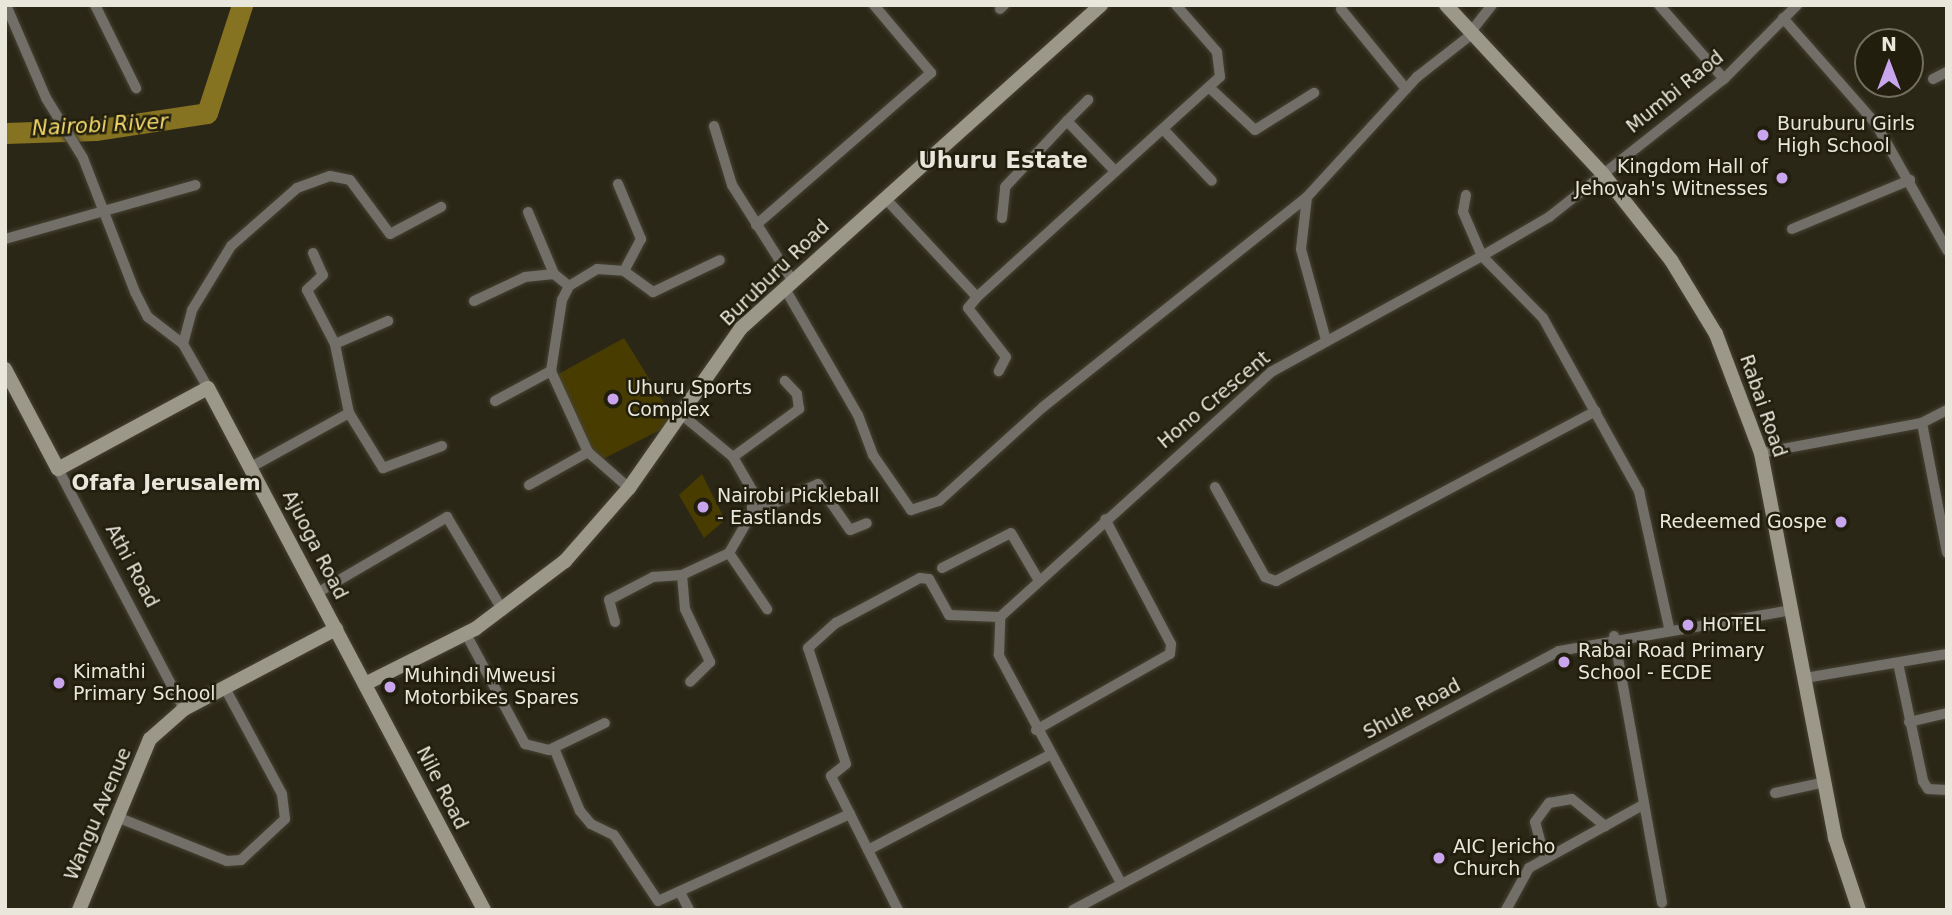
<!DOCTYPE html>
<style>
body{margin:0}
#map{position:relative;width:1952px;height:915px;overflow:hidden;background:#2b2717;font-family:"DejaVu Sans",sans-serif}
div>[style]{position:absolute}
[style*='--x']{left:calc(var(--x)*1px);top:calc(var(--y)*1px);width:calc(var(--w)*1px);rotate:calc(var(--a)*1deg)}
.green>*{inset:0;background:#483c01}
.river>*{height:21px;margin:-10.5px;padding:0 10.5px;transform-origin:10.5px;border-radius:10.5px;background:#867321}
.roads{filter:drop-shadow(0 0 2px #464233) drop-shadow(0 0 2px #464233)}
.street>*{height:10px;margin:-5px;padding:0 5px;transform-origin:5px;border-radius:5px;background:#716f67}
.secondary>*{height:14px;margin:-7px;padding:0 7px;transform-origin:7px;border-radius:7px;background:#9b988a}
.dots>*{width:19px;height:19px;translate:-50% -50%;box-sizing:border-box;border:4px solid #221e0d;border-radius:50%}
span{translate:-50% -50%;white-space:nowrap;text-align:center;line-height:1.15;-webkit-text-stroke:5px #221e0d;paint-order:stroke}
.street-label{font-size:19px;color:#e9e7dc}
.poi-label{font-size:19px;color:#e9e7dc}
.left{translate:0 -50%;text-align:left}
.right{translate:-100% -50%;text-align:right}
.water-label{font-size:21px;color:#f0d66a;font-style:italic}
.neighbourhood-label{font-size:21px;color:#e9e7dc;font-weight:700}
.quarter-label{font-size:23px;color:#e9e7dc;font-weight:700}
.frame{position:absolute;inset:0;border:7px solid #e9e7dc;pointer-events:none}
.north{position:absolute;left:1854px;top:28px;width:70px;height:70px;box-sizing:border-box;background:#221e0d;border:2px solid #726e60;border-radius:50%;rotate:0deg;font-size:19px;font-weight:700;line-height:28px;text-align:center;color:#e9e7dc}
.north::after{content:'';display:block;margin:auto;width:24px;height:32px;background:#c9a5ee;clip-path:polygon(50% 0,100% 100%,50% 72%,0 100%)}
</style>
<div id="map">
<div class="green">
<div style="clip-path:polygon(624px 338px,676px 422px,597px 462px,553px 377px)"></div>
<div style="clip-path:polygon(702px 474px,725px 520px,704px 538px,679px 495px)"></div>
</div>
<div class="river">
<div style="--x:5;--y:133;--w:90;--a:-1.9"></div>
<div style="--x:95;--y:130;--w:113;--a:-8.6"></div>
<div style="--x:207;--y:113;--w:114;--a:-72"></div>
</div>
<div class="roads">
<div class="street">
<div style="--x:6;--y:5;--w:101;--a:66.7"></div>
<div style="--x:46;--y:98;--w:70;--a:58.3"></div>
<div style="--x:83;--y:158;--w:144;--a:68.8"></div>
<div style="--x:135;--y:292;--w:28;--a:63"></div>
<div style="--x:148;--y:317;--w:44;--a:37.6"></div>
<div style="--x:183;--y:344;--w:51;--a:60.4"></div>
<div style="--x:95;--y:5;--w:93;--a:63.7"></div>
<div style="--x:1659;--y:5;--w:98;--a:48.7"></div>
<div style="--x:1000;--y:9;--w:6;--a:-45"></div>
<div style="--x:1341;--y:9;--w:103;--a:50.9"></div>
<div style="--x:1783;--y:18;--w:141;--a:48.7"></div>
<div style="--x:1876;--y:124;--w:145;--a:60.6"></div>
<div style="--x:1470;--y:33;--w:36;--a:-52"></div>
<div style="--x:1933;--y:79;--w:16;--a:-27"></div>
<div style="--x:1211;--y:89;--w:60;--a:43"></div>
<div style="--x:1255;--y:130;--w:70;--a:-32.1"></div>
<div style="--x:1067;--y:121;--w:30;--a:-45"></div>
<div style="--x:714;--y:126;--w:62;--a:73"></div>
<div style="--x:732;--y:185;--w:112;--a:57.7"></div>
<div style="--x:1163;--y:129;--w:71;--a:46.7"></div>
<div style="--x:618;--y:184;--w:60;--a:67.3"></div>
<div style="--x:641;--y:239;--w:36;--a:118"></div>
<div style="--x:1466;--y:195;--w:17;--a:100"></div>
<div style="--x:1463;--y:212;--w:48;--a:66.6"></div>
<div style="--x:1482;--y:256;--w:78;--a:-30.2"></div>
<div style="--x:1549;--y:217;--w:223;--a:-38.3"></div>
<div style="--x:1724;--y:79;--w:104;--a:-45.4"></div>
<div style="--x:885;--y:198;--w:135;--a:47.1"></div>
<div style="--x:977;--y:297;--w:328;--a:-42.2"></div>
<div style="--x:1220;--y:77;--w:25;--a:-97"></div>
<div style="--x:1217;--y:52;--w:62;--a:-131.1"></div>
<div style="--x:528;--y:212;--w:67;--a:67.2"></div>
<div style="--x:554;--y:274;--w:19;--a:39"></div>
<div style="--x:1002;--y:218;--w:31;--a:-84"></div>
<div style="--x:1005;--y:187;--w:91;--a:-46.8"></div>
<div style="--x:1067;--y:121;--w:68;--a:46.2"></div>
<div style="--x:756;--y:225;--w:232;--a:-41"></div>
<div style="--x:931;--y:73;--w:89;--a:-130"></div>
<div style="--x:1792;--y:229;--w:128;--a:-22.6"></div>
<div style="--x:5;--y:239;--w:198;--a:-15.8"></div>
<div style="--x:313;--y:253;--w:24;--a:66"></div>
<div style="--x:323;--y:275;--w:22;--a:137"></div>
<div style="--x:307;--y:290;--w:61;--a:62.6"></div>
<div style="--x:784;--y:287;--w:148;--a:60"></div>
<div style="--x:858;--y:415;--w:43;--a:69.4"></div>
<div style="--x:873;--y:455;--w:67;--a:55.4"></div>
<div style="--x:911;--y:510;--w:29;--a:-18"></div>
<div style="--x:939;--y:501;--w:140;--a:-42.1"></div>
<div style="--x:1043;--y:407;--w:337;--a:-38.5"></div>
<div style="--x:977;--y:297;--w:14;--a:129"></div>
<div style="--x:968;--y:308;--w:62;--a:52.2"></div>
<div style="--x:1006;--y:357;--w:16;--a:117"></div>
<div style="--x:474;--y:301;--w:56;--a:-25.2"></div>
<div style="--x:525;--y:277;--w:29;--a:-6"></div>
<div style="--x:1326;--y:340;--w:94;--a:-105.4"></div>
<div style="--x:1301;--y:249;--w:52;--a:-83.4"></div>
<div style="--x:1307;--y:197;--w:163;--a:-47.5"></div>
<div style="--x:1417;--y:77;--w:70;--a:-38"></div>
<div style="--x:183;--y:344;--w:35;--a:-75"></div>
<div style="--x:192;--y:310;--w:75;--a:-58.6"></div>
<div style="--x:231;--y:246;--w:88;--a:-41.3"></div>
<div style="--x:297;--y:188;--w:35;--a:-20"></div>
<div style="--x:330;--y:176;--w:20;--a:11"></div>
<div style="--x:350;--y:180;--w:67;--a:53.5"></div>
<div style="--x:390;--y:234;--w:58;--a:-27.9"></div>
<div style="--x:495;--y:401;--w:64;--a:-28.2"></div>
<div style="--x:1947;--y:410;--w:28;--a:153"></div>
<div style="--x:1922;--y:423;--w:132;--a:79.1"></div>
<div style="--x:349;--y:413;--w:65;--a:58.3"></div>
<div style="--x:383;--y:468;--w:63;--a:-20.4"></div>
<div style="--x:1761;--y:453;--w:164;--a:-10.6"></div>
<div style="--x:733;--y:457;--w:82;--a:-36"></div>
<div style="--x:799;--y:409;--w:15;--a:-98"></div>
<div style="--x:797;--y:394;--w:18;--a:-133"></div>
<div style="--x:253;--y:466;--w:110;--a:-28.9"></div>
<div style="--x:349;--y:413;--w:70;--a:-101.5"></div>
<div style="--x:335;--y:344;--w:58;--a:-23.5"></div>
<div style="--x:58;--y:469;--w:271;--a:62.3"></div>
<div style="--x:529;--y:485;--w:68;--a:-29.2"></div>
<div style="--x:1215;--y:487;--w:103;--a:60.9"></div>
<div style="--x:1265;--y:577;--w:12;--a:20"></div>
<div style="--x:1276;--y:581;--w:362;--a:-28"></div>
<div style="--x:629;--y:488;--w:55;--a:-138.7"></div>
<div style="--x:588;--y:452;--w:89;--a:-114.6"></div>
<div style="--x:551;--y:371;--w:72;--a:-81.2"></div>
<div style="--x:562;--y:300;--w:16;--a:-63"></div>
<div style="--x:569;--y:286;--w:33;--a:-31"></div>
<div style="--x:597;--y:269;--w:27;--a:4"></div>
<div style="--x:624;--y:271;--w:36;--a:36"></div>
<div style="--x:653;--y:292;--w:74;--a:-25.5"></div>
<div style="--x:752;--y:513;--w:72;--a:-23.7"></div>
<div style="--x:818;--y:484;--w:56;--a:55.2"></div>
<div style="--x:850;--y:530;--w:18;--a:-22"></div>
<div style="--x:729;--y:553;--w:68;--a:55.8"></div>
<div style="--x:942;--y:568;--w:77;--a:-26.9"></div>
<div style="--x:1011;--y:533;--w:53;--a:59.6"></div>
<div style="--x:682;--y:575;--w:34;--a:85"></div>
<div style="--x:685;--y:609;--w:59;--a:64.7"></div>
<div style="--x:710;--y:662;--w:28;--a:135"></div>
<div style="--x:317;--y:593;--w:151;--a:-30.3"></div>
<div style="--x:447;--y:517;--w:109;--a:59.2"></div>
<div style="--x:615;--y:622;--w:23;--a:-105"></div>
<div style="--x:609;--y:600;--w:50;--a:-27.6"></div>
<div style="--x:653;--y:577;--w:29;--a:-4"></div>
<div style="--x:682;--y:575;--w:52;--a:-25.1"></div>
<div style="--x:729;--y:553;--w:46;--a:-60.1"></div>
<div style="--x:752;--y:513;--w:23;--a:-90"></div>
<div style="--x:752;--y:490;--w:38;--a:-120"></div>
<div style="--x:733;--y:457;--w:67;--a:-140.4"></div>
<div style="--x:466;--y:634;--w:125;--a:61.8"></div>
<div style="--x:525;--y:744;--w:25;--a:14"></div>
<div style="--x:549;--y:750;--w:62;--a:-25.7"></div>
<div style="--x:1614;--y:636;--w:271;--a:79.8"></div>
<div style="--x:1898;--y:663;--w:121;--a:78"></div>
<div style="--x:1923;--y:781;--w:9;--a:58"></div>
<div style="--x:1928;--y:789;--w:19;--a:3"></div>
<div style="--x:1805;--y:678;--w:144;--a:-9.6"></div>
<div style="--x:1909;--y:722;--w:39;--a:-13"></div>
<div style="--x:1036;--y:730;--w:154;--a:-29.6"></div>
<div style="--x:1170;--y:654;--w:10;--a:-84"></div>
<div style="--x:1171;--y:644;--w:141;--a:-117.8"></div>
<div style="--x:554;--y:748;--w:68;--a:67.6"></div>
<div style="--x:580;--y:811;--w:17;--a:50"></div>
<div style="--x:591;--y:824;--w:25;--a:26"></div>
<div style="--x:614;--y:835;--w:79;--a:56.3"></div>
<div style="--x:658;--y:901;--w:211;--a:-24.4"></div>
<div style="--x:1775;--y:793;--w:51;--a:-12.4"></div>
<div style="--x:117;--y:817;--w:118;--a:21.8"></div>
<div style="--x:227;--y:861;--w:14;--a:-4"></div>
<div style="--x:241;--y:860;--w:60;--a:-43"></div>
<div style="--x:285;--y:819;--w:25;--a:-97"></div>
<div style="--x:282;--y:794;--w:120;--a:-118.3"></div>
<div style="--x:868;--y:850;--w:205;--a:-27.6"></div>
<div style="--x:1545;--y:859;--w:38;--a:-105"></div>
<div style="--x:1535;--y:822;--w:24;--a:-54"></div>
<div style="--x:1549;--y:803;--w:23;--a:-10"></div>
<div style="--x:1572;--y:799;--w:43;--a:39.3"></div>
<div style="--x:1121;--y:883;--w:259;--a:-118.2"></div>
<div style="--x:999;--y:655;--w:38;--a:-88"></div>
<div style="--x:1000;--y:617;--w:365;--a:-42.1"></div>
<div style="--x:1271;--y:372;--w:241;--a:-28.8"></div>
<div style="--x:1482;--y:256;--w:87;--a:45.5"></div>
<div style="--x:1543;--y:318;--w:198;--a:61"></div>
<div style="--x:1639;--y:491;--w:139;--a:77.6"></div>
<div style="--x:681;--y:894;--w:18;--a:63"></div>
<div style="--x:898;--y:910;--w:150;--a:-116.6"></div>
<div style="--x:831;--y:776;--w:19;--a:-39"></div>
<div style="--x:846;--y:764;--w:122;--a:-108.1"></div>
<div style="--x:808;--y:648;--w:38;--a:-42"></div>
<div style="--x:836;--y:623;--w:95;--a:-28.2"></div>
<div style="--x:920;--y:578;--w:9;--a:6"></div>
<div style="--x:929;--y:579;--w:41;--a:60.9"></div>
<div style="--x:949;--y:615;--w:51;--a:2.2"></div>
<div style="--x:1073;--y:910;--w:551;--a:-28.05"></div>
<div style="--x:1559;--y:651;--w:237;--a:-10"></div>
<div style="--x:1506;--y:910;--w:48;--a:-61.3"></div>
<div style="--x:1529;--y:868;--w:128;--a:-29"></div>
</div>
<div class="secondary">
<div style="--x:1446;--y:5;--w:231;--a:47.1"></div>
<div style="--x:1603;--y:174;--w:110;--a:51.7"></div>
<div style="--x:1671;--y:260;--w:87;--a:58.7"></div>
<div style="--x:1716;--y:334;--w:127;--a:69.3"></div>
<div style="--x:1761;--y:453;--w:392;--a:79.1"></div>
<div style="--x:1835;--y:838;--w:76;--a:71.6"></div>
<div style="--x:5;--y:369;--w:113;--a:62.1"></div>
<div style="--x:58;--y:469;--w:170;--a:-28.4"></div>
<div style="--x:208;--y:388;--w:590;--a:62.13"></div>
<div style="--x:367;--y:683;--w:121;--a:-26.6"></div>
<div style="--x:475;--y:629;--w:113;--a:-37.1"></div>
<div style="--x:565;--y:561;--w:97;--a:-48.8"></div>
<div style="--x:629;--y:488;--w:195;--a:-55"></div>
<div style="--x:741;--y:328;--w:484;--a:-41.9"></div>
<div style="--x:79;--y:910;--w:185;--a:-67.5"></div>
<div style="--x:150;--y:739;--w:45;--a:-41.4"></div>
<div style="--x:184;--y:709;--w:172;--a:-27.8"></div>
</div>
</div>
<div class="dots">
<div style="left:1763px;top:135px;background:#c9a5ee"></div>
<div style="left:1782px;top:178px;background:#c9a5ee"></div>
<div style="left:613px;top:399px;background:#c9a5ee"></div>
<div style="left:703px;top:507px;background:#c9a5ee"></div>
<div style="left:1841px;top:522px;background:#c9a5ee"></div>
<div style="left:1688px;top:625px;background:#c9a5ee"></div>
<div style="left:1564px;top:662px;background:#c9a5ee"></div>
<div style="left:59px;top:683px;background:#c9a5ee"></div>
<div style="left:390px;top:687px;background:#c9a5ee"></div>
<div style="left:1439px;top:858px;background:#c9a5ee"></div>
</div>
<div class="street-label">
<span style="left:1675px;top:92px;rotate:-39deg">Mumbi Raod</span>
<span style="left:775px;top:273px;rotate:-44deg">Buruburu Road</span>
<span style="left:1214px;top:400px;rotate:-40deg">Hono Crescent</span>
<span style="left:1763px;top:406px;rotate:71deg">Rabai Road</span>
<span style="left:315px;top:545px;rotate:63deg">Ajuoga Road</span>
<span style="left:132px;top:566px;rotate:62deg">Athi Road</span>
<span style="left:1412px;top:709px;rotate:-28deg">Shule Road</span>
<span style="left:442px;top:788px;rotate:63deg">Nile Road</span>
<span style="left:98px;top:814px;rotate:-67deg">Wangu Avenue</span>
</div>
<div class="poi-label">
<span class="left" style="left:1777px;top:135px">Buruburu Girls<br>High School</span>
<span class="right" style="left:1768px;top:178px">Kingdom Hall of<br>Jehovah's Witnesses</span>
<span class="left" style="left:627px;top:399px">Uhuru Sports<br>Complex</span>
<span class="left" style="left:717px;top:507px">Nairobi Pickleball<br>- Eastlands</span>
<span class="right" style="left:1827px;top:522px">Redeemed Gospe</span>
<span class="left" style="left:1702px;top:625px">HOTEL</span>
<span class="left" style="left:1578px;top:662px">Rabai Road Primary<br>School - ECDE</span>
<span class="left" style="left:73px;top:683px">Kimathi<br>Primary School</span>
<span class="left" style="left:404px;top:687px">Muhindi Mweusi<br>Motorbikes Spares</span>
<span class="left" style="left:1453px;top:858px">AIC Jericho<br>Church</span>
</div>
<div class="water-label">
<span style="left:100px;top:125px;rotate:-3deg">Nairobi River</span>
</div>
<div class="neighbourhood-label">
<span style="left:166px;top:483px">Ofafa Jerusalem</span>
</div>
<div class="quarter-label">
<span style="left:1003px;top:160px">Uhuru Estate</span>
</div>
<div class="frame"></div>
<div class="north">N</div>
</div>
